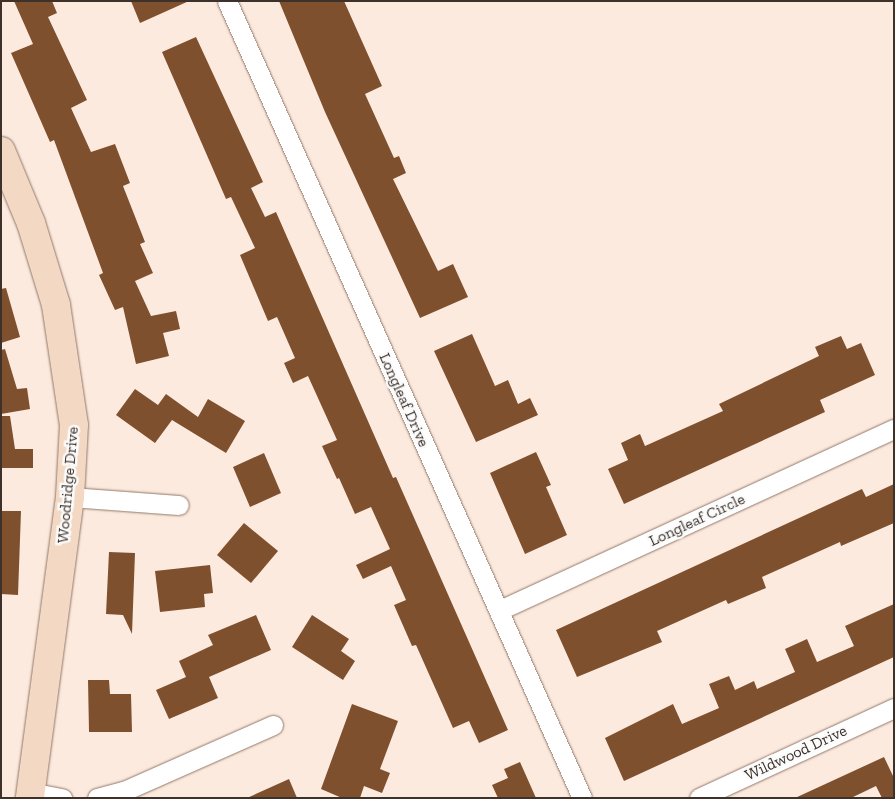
<!DOCTYPE html>
<style>
body{margin:0}
#map{position:relative;width:895px;height:799px;overflow:hidden;background:#fceadf;font-family:"Zilla Slab",serif}
div>[style]{position:absolute}
[style*='--x']{left:calc(var(--x)*1px);top:calc(var(--y)*1px);width:calc(var(--w)*1px);rotate:calc(var(--a)*1deg)}
.building>*{inset:0;background:#7f502e}
.roads{filter:drop-shadow(0 0 1px #937867) drop-shadow(0 0 1px #937867)}
.street>*{height:19px;margin:-9.5px;padding:0 9.5px;transform-origin:9.5px;border-radius:9.5px;background:#fff}
.secondary>*{height:28px;margin:-14px;padding:0 14px;transform-origin:14px;border-radius:14px;background:#f3d8c3}
span{translate:-50% -50%;white-space:nowrap;text-align:center;line-height:1.15;-webkit-text-stroke:5px #fbfbfb;paint-order:stroke}
.street-label{font-size:16px;color:#3d312a}
.frame{position:absolute;inset:0;border:2px solid #3d312a;pointer-events:none}
</style>
<div id="map">
<div class="building">
<div style="clip-path:polygon(14px 1px,52px 1px,57px 13px,48px 17px,87px 100px,71px 108px,91px 152px,115px 144px,130px 183px,123px 186px,145px 242px,140px 244px,153px 273px,135px 281px,151px 316px,176px 311px,180px 329px,163px 333px,169px 356px,136px 364px,123px 307px,115px 310px,99px 275px,103px 273px,54px 140px,50px 142px,11px 53px,33px 44px)"></div>
<div style="clip-path:polygon(131px 1px,189px 1px,140px 23px)"></div>
<div style="clip-path:polygon(279px 1px,344px 1px,382px 86px,365px 94px,394px 158px,399px 156px,406px 173px,393px 179px,438px 271px,453px 264px,468px 297px,420px 318px,325px 112px)"></div>
<div style="clip-path:polygon(196px 37px,263px 182px,251px 188px,265px 217px,276px 212px,393px 478px,396px 477px,508px 730px,479px 743px,469px 721px,453px 728px,416px 645px,412px 646px,394px 605px,406px 600px,391px 566px,363px 579px,356px 565px,390px 549px,371px 507px,355px 514px,339px 478px,337px 479px,322px 446px,337px 440px,308px 376px,293px 383px,284px 363px,295px 358px,277px 317px,268px 321px,240px 255px,255px 248px,231px 197px,226px 199px,162px 52px)"></div>
<div style="clip-path:polygon(6px 288px,20px 337px,1px 343px,1px 289px)"></div>
<div style="clip-path:polygon(472px 334px,495px 386px,508px 380px,518px 404px,530px 398px,538px 415px,476px 442px,434px 351px)"></div>
<div style="clip-path:polygon(841px 336px,847px 349px,861px 343px,875px 375px,820px 400px,825px 412px,624px 504px,608px 469px,628px 460px,621px 443px,640px 434px,645px 446px,723px 411px,719px 404px,819px 356px,815px 347px)"></div>
<div style="clip-path:polygon(5px 349px,17px 389px,27px 388px,30px 409px,1px 414px,1px 350px)"></div>
<div style="clip-path:polygon(135px 389px,158px 405px,166px 394px,198px 417px,208px 399px,245px 421px,226px 453px,172px 420px,155px 443px,116px 415px)"></div>
<div style="clip-path:polygon(1px 416px,10px 416px,15px 449px,33px 449px,33px 468px,1px 468px)"></div>
<div style="clip-path:polygon(536px 452px,551px 485px,546px 487px,567px 535px,525px 554px,490px 473px)"></div>
<div style="clip-path:polygon(264px 453px,281px 493px,250px 507px,233px 467px)"></div>
<div style="clip-path:polygon(894px 484px,894px 523px,841px 546px,840px 542px,762px 577px,766px 588px,728px 604px,726px 600px,657px 631px,662px 642px,577px 677px,556px 630px,862px 489px,866px 497px)"></div>
<div style="clip-path:polygon(1px 511px,21px 511px,18px 595px,1px 594px)"></div>
<div style="clip-path:polygon(244px 523px,278px 551px,251px 583px,217px 555px)"></div>
<div style="clip-path:polygon(109px 552px,135px 553px,132px 634px,123px 615px,106px 614px)"></div>
<div style="clip-path:polygon(210px 565px,213px 593px,204px 594px,205px 607px,160px 612px,155px 571px)"></div>
<div style="clip-path:polygon(894px 604px,894px 657px,624px 781px,605px 738px,673px 704px,682px 724px,719px 708px,709px 684px,729px 676px,735px 690px,754px 681px,757px 689px,795px 672px,785px 649px,807px 639px,817px 662px,854px 646px,845px 626px)"></div>
<div style="clip-path:polygon(256px 615px,271px 650px,209px 677px,218px 698px,169px 719px,156px 690px,186px 677px,179px 661px,213px 645px,208px 635px)"></div>
<div style="clip-path:polygon(312px 615px,349px 639px,341px 651px,355px 661px,343px 680px,292px 647px)"></div>
<div style="clip-path:polygon(88px 680px,109px 680px,110px 694px,131px 694px,132px 732px,89px 732px)"></div>
<div style="clip-path:polygon(352px 704px,398px 721px,380px 769px,390px 773px,382px 793px,364px 786px,360px 798px,342px 798px,321px 789px)"></div>
<div style="clip-path:polygon(884px 757px,894px 778px,894px 798px,882px 798px,876px 786px,851px 798px,795px 798px)"></div>
<div style="clip-path:polygon(520px 762px,536px 798px,498px 798px,492px 785px,508px 778px,504px 769px)"></div>
<div style="clip-path:polygon(289px 779px,297px 798px,247px 798px)"></div>
</div>
<div class="roads">
<div class="street">
<div style="--x:227;--y:1;--w:872;--a:65.99"></div>
<div style="--x:70;--y:497;--w:109;--a:4.2"></div>
<div style="--x:500;--y:610;--w:434;--a:-24.7"></div>
<div style="--x:30;--y:792;--w:33;--a:11"></div>
<div style="--x:97;--y:798;--w:28;--a:-15"></div>
<div style="--x:124;--y:791;--w:163;--a:-23.9"></div>
<div style="--x:699;--y:798;--w:215;--a:-24.8"></div>
</div>
<div class="secondary">
<div style="--x:1;--y:151;--w:78;--a:67.4"></div>
<div style="--x:31;--y:223;--w:86;--a:73"></div>
<div style="--x:56;--y:305;--w:121;--a:81.5"></div>
<div style="--x:74;--y:425;--w:72;--a:93.2"></div>
<div style="--x:70;--y:497;--w:304;--a:97.6"></div>
</div>
</div>
<div class="street-label">
<span style="left:404px;top:400px;rotate:66deg">Longleaf Drive</span>
<span style="left:68px;top:485px;rotate:-85deg">Woodridge Drive</span>
<span style="left:697px;top:520px;rotate:-25deg">Longleaf Circle</span>
<span style="left:796px;top:753px;rotate:-25deg">Wildwood Drive</span>
</div>
<div class="frame"></div>
</div>
